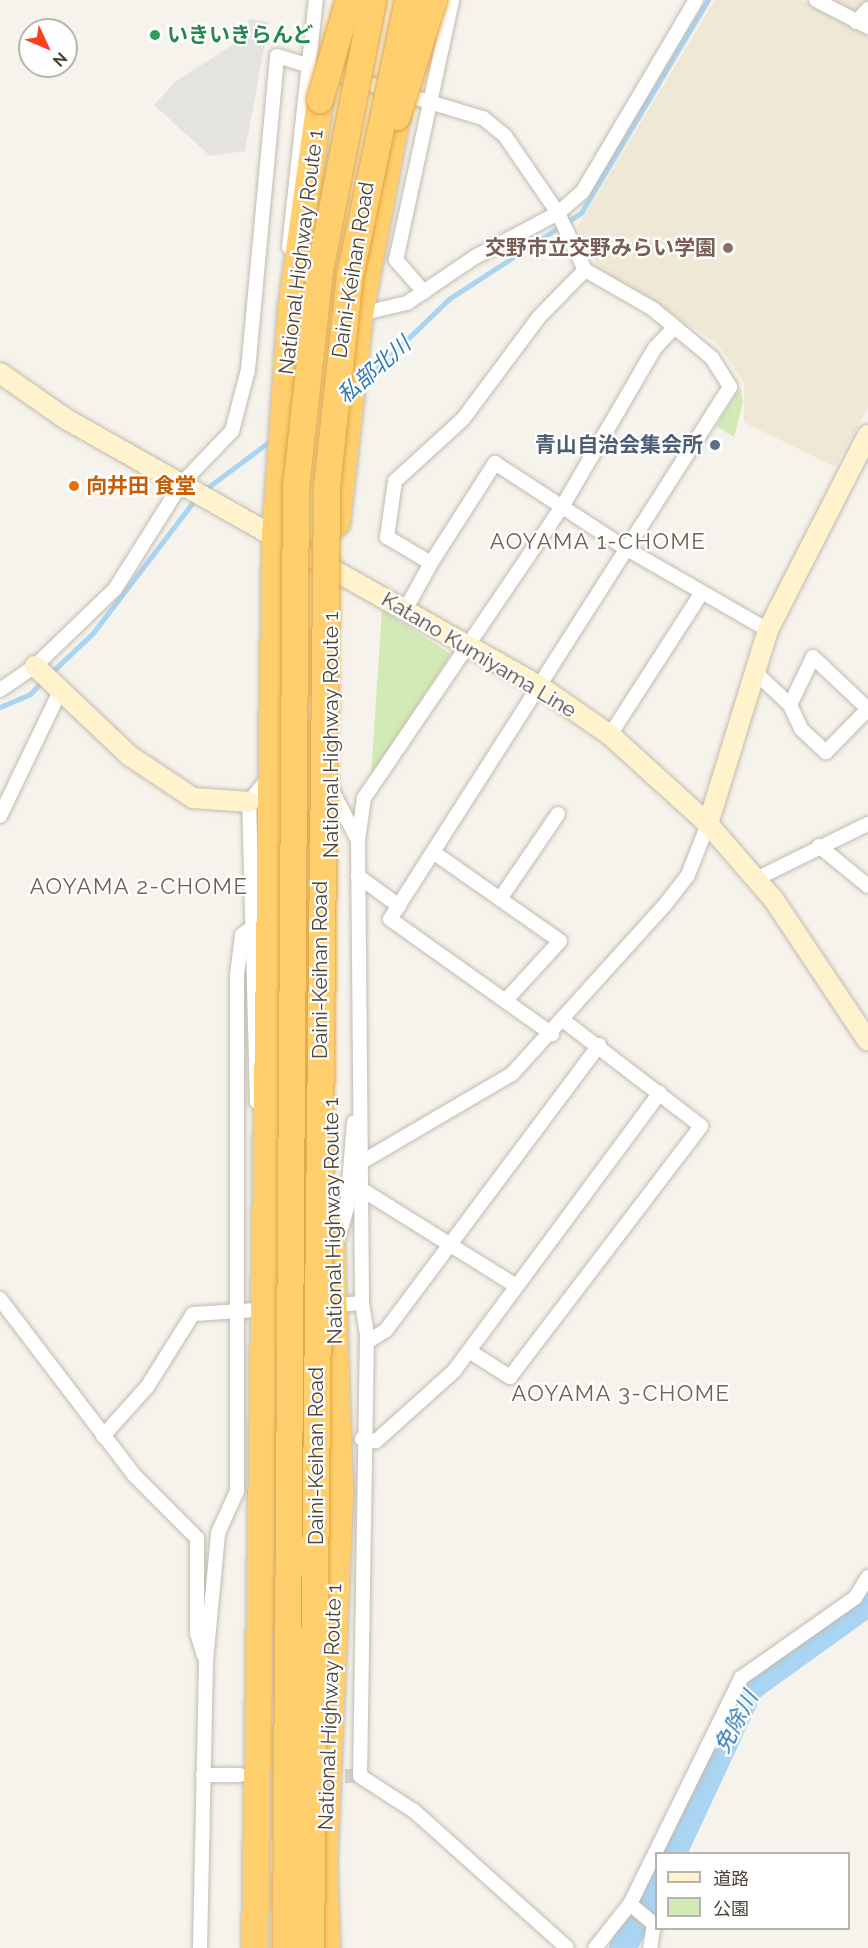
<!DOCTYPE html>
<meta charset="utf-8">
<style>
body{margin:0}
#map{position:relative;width:868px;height:1948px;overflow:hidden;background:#f6f3ec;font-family:Raleway,"Noto Sans JP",sans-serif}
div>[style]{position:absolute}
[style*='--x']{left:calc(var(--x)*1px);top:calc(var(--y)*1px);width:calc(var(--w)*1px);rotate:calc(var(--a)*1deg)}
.education>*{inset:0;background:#efe8d6}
.green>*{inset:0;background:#d2eab5}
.parking>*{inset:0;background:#e5e3e0}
.stream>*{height:4.5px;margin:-2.25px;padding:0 2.25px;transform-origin:2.25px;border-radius:2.25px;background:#a9d4f2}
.river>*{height:27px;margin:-13.5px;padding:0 13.5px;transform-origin:13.5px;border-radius:13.5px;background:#a9d4f2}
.street-tunnel>*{height:14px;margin-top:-7px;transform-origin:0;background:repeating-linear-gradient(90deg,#d4d0c8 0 14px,transparent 0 21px)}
.roads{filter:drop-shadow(0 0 2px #c2bbae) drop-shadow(0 0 2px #c2bbae)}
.street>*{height:14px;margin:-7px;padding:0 7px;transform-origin:7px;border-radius:7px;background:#fff}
.secondary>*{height:20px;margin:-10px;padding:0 10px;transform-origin:10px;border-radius:10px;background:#fff3cd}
.highway>*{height:26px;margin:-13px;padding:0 13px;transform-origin:13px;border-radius:13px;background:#ffcf6e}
.bridges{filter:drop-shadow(0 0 2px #e0a43c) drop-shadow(0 0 2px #e0a43c)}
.highway-bridge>*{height:26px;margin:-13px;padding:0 13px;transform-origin:13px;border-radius:13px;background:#ffcf6e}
.dots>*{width:16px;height:16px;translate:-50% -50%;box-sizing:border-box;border:3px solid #fff;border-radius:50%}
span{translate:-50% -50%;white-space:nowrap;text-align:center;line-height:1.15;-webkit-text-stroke:4.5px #fff;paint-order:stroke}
.leisure-label{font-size:21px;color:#27864d;font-weight:700}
.left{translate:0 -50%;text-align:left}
.education-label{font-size:21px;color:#785e54;font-weight:700}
.right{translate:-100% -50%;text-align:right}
.street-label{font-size:21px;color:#4b4439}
.service-label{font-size:21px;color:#4e5e75;font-weight:700}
.food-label{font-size:21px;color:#c56008;font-weight:700}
.water-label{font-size:22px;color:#2e7ab2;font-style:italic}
.neighbourhood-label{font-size:22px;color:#6e6250;letter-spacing:1.5px}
.legend{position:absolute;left:655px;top:1852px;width:195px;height:78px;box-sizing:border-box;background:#fff;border:2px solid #b7b4b0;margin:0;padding:8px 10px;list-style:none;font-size:18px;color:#4b4439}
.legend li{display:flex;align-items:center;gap:12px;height:30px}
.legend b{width:30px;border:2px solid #b7b4b0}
.north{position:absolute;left:18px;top:18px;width:60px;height:60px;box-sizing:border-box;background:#fff;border:2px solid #b7b4b0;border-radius:50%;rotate:134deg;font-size:16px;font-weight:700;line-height:24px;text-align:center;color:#4b4439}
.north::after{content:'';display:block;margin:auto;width:21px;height:27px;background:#fc3f1d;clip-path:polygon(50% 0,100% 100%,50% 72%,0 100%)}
</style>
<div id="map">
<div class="education">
<div style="clip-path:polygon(715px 0,802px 0,868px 36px,868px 408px,835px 467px,744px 422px,744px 383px,718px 344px,599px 268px,577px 227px)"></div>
<div style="clip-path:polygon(831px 0,868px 0,868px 2px,857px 15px)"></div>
</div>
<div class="green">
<div style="clip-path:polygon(740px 388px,743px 402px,734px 437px,716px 426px)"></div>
<div style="clip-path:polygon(382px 610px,451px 654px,371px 776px)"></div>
</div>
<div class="parking">
<div style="clip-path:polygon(249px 19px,269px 22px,245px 151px,210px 156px,154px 105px,175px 82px,243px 38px)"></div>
</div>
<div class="stream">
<div style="--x:361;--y:384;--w:122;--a:-44"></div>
<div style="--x:449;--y:299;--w:158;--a:-33.1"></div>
<div style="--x:581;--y:213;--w:248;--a:-59.2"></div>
<div style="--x:203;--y:491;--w:87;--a:-36.6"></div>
<div style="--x:51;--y:673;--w:58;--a:-43.6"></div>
<div style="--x:93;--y:633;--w:171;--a:-52.6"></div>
<div style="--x:0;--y:707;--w:33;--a:-23"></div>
<div style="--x:30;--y:694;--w:18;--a:-45"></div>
</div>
<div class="river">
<div style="--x:672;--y:1854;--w:184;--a:-65"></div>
<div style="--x:750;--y:1687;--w:145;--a:-35.8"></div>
<div style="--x:622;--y:1948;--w:73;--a:-62.4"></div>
</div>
<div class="street-tunnel">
<div style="--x:324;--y:1776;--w:36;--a:0"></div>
</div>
<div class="roads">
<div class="street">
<div style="--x:816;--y:0;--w:59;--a:27.4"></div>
<div style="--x:856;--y:22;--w:18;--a:-47"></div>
<div style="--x:289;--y:247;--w:248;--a:-83.8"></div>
<div style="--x:585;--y:270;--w:66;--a:134.4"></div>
<div style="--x:539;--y:317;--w:127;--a:126.7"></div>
<div style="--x:463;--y:419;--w:92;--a:137.6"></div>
<div style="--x:395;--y:481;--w:57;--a:98.1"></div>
<div style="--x:387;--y:537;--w:51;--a:30.6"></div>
<div style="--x:431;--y:563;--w:119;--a:-57.4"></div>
<div style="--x:495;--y:463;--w:158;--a:33.1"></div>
<div style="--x:627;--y:549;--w:163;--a:29.9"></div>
<div style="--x:424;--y:292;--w:43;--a:-131.2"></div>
<div style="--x:396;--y:260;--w:266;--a:-77.8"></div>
<div style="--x:360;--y:314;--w:48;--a:-13.2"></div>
<div style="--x:407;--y:303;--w:82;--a:-34.1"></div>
<div style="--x:475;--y:257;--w:94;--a:-27.9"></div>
<div style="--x:558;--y:213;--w:63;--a:64.7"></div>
<div style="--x:585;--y:270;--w:78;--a:29.8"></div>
<div style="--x:653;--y:309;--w:77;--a:39.7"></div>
<div style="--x:712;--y:358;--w:34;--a:58"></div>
<div style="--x:730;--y:387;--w:631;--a:122.58"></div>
<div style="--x:390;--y:919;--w:199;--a:35.4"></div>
<div style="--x:405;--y:610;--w:54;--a:-61"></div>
<div style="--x:755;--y:672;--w:48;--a:43.3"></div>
<div style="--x:790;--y:705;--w:26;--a:65"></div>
<div style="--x:801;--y:729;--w:34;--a:43"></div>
<div style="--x:826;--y:752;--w:60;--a:-45.7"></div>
<div style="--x:0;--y:690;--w:42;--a:-34.4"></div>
<div style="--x:35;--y:666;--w:111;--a:-43.9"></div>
<div style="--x:115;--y:589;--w:124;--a:-57.8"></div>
<div style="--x:181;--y:484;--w:74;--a:-46.1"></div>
<div style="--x:232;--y:431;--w:63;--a:-75.3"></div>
<div style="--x:248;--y:370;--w:315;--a:-84.7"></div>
<div style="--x:277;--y:56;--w:215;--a:16.8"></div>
<div style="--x:483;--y:118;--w:28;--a:39"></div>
<div style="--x:505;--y:136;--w:93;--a:55.5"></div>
<div style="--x:558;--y:213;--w:33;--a:-41"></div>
<div style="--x:583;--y:191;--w:222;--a:-59.4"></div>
<div style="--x:790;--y:705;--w:53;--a:-64.4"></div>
<div style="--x:813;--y:657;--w:76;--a:43.4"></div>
<div style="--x:610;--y:735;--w:170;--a:-57.2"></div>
<div style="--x:330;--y:787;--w:60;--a:62.2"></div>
<div style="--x:358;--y:840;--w:463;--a:89.5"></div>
<div style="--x:362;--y:1303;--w:30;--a:81"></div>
<div style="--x:367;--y:1333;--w:443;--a:90.9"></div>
<div style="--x:360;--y:1776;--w:64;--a:32.9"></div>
<div style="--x:414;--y:1811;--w:205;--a:41.8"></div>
<div style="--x:0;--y:816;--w:141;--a:-64.3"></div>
<div style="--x:358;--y:840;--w:42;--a:-81.9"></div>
<div style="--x:364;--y:798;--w:352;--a:-55.8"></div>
<div style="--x:562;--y:507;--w:184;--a:-59.7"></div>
<div style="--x:655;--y:348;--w:26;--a:-47"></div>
<div style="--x:819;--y:846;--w:63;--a:39.2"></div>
<div style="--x:433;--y:852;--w:155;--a:35"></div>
<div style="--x:560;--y:941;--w:81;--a:132.5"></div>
<div style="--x:358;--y:876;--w:51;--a:36.2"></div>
<div style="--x:756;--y:879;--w:125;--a:-26.2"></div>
<div style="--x:500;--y:899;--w:103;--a:-55.7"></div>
<div style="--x:257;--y:1102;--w:300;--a:-91.5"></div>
<div style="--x:249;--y:802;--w:32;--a:-51"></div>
<div style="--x:360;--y:1163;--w:176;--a:-30.4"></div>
<div style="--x:512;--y:1074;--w:227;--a:-47.9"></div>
<div style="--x:664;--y:906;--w:39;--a:-52"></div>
<div style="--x:688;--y:875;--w:55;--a:-68.6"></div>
<div style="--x:361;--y:1189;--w:183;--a:32"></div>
<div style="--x:338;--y:1239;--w:33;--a:-74"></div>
<div style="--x:347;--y:1207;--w:85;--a:-85.3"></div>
<div style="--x:0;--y:1299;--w:221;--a:52.7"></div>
<div style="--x:134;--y:1475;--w:89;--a:45"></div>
<div style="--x:197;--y:1538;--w:95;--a:90"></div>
<div style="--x:197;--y:1633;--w:24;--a:73"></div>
<div style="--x:367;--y:1342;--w:22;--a:-32"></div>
<div style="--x:386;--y:1330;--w:356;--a:-53.2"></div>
<div style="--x:469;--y:1351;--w:49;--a:32.4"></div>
<div style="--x:510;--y:1377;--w:315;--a:-52.7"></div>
<div style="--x:701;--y:1126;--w:173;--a:-142.5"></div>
<div style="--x:103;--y:1436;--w:66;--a:-48.1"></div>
<div style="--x:147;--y:1387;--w:86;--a:-57.8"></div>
<div style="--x:193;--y:1314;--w:169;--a:-3.7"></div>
<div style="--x:362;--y:1439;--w:14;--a:8"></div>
<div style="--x:376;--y:1441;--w:105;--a:-41.9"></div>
<div style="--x:454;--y:1371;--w:346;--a:-53.5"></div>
<div style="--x:203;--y:1775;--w:37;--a:0"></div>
<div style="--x:630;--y:1904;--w:31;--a:40"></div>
<div style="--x:654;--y:1924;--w:24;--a:99"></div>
<div style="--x:200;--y:1948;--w:287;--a:-88.8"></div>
<div style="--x:206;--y:1661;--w:129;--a:-84.6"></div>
<div style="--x:218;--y:1533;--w:46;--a:-65.7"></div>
<div style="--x:237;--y:1491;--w:516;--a:-90"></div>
<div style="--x:237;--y:975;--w:40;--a:-82.9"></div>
<div style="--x:242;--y:935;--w:14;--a:-36"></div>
<div style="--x:595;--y:1948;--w:56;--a:-51.5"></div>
<div style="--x:630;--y:1904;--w:252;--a:-63.8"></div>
<div style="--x:741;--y:1678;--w:139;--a:-35.1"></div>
<div style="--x:855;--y:1598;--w:25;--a:-58"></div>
</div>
<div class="secondary">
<div style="--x:0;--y:373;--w:80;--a:34.9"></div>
<div style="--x:66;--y:419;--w:543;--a:29.44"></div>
<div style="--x:539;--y:686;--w:86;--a:34.6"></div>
<div style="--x:610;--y:735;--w:132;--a:42.2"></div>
<div style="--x:708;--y:824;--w:101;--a:49"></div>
<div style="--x:774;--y:900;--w:169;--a:56.3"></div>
<div style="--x:35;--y:666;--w:131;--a:43.5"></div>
<div style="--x:130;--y:756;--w:76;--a:33.7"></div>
<div style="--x:193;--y:798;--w:56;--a:4.1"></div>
<div style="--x:708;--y:824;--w:203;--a:-72.8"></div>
<div style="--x:768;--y:630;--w:219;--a:-62.9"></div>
</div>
<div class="highway">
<div style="--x:337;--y:523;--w:210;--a:-83.7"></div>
<div style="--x:360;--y:314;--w:200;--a:-79.4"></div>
<div style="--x:255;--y:1948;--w:1412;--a:-89.19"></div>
<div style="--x:275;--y:536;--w:228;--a:-86"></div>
<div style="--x:291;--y:309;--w:211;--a:-82.1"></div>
<div style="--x:327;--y:1948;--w:85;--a:-92"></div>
<div style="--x:324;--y:1863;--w:373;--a:-87.5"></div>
<div style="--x:340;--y:1490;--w:262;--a:-92"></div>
</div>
</div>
<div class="bridges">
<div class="highway-bridge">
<div style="--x:320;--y:100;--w:104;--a:-73.8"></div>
<div style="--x:397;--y:117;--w:123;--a:-72.5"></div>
<div style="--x:286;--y:1948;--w:1460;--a:-89.61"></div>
<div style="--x:296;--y:488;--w:218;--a:-83.7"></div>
<div style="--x:320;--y:271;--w:276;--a:-78.9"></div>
<div style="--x:311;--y:1948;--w:1461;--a:-89.37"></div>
<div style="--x:327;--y:487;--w:212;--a:-83.8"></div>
<div style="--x:350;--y:276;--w:282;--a:-78.1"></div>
</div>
</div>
<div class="dots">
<div style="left:155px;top:35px;background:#2e9e5b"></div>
<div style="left:728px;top:248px;background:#8d6e63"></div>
<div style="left:715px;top:445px;background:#5c6f8a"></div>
<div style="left:74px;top:486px;background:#e8710a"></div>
</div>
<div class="leisure-label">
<span class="left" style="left:167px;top:35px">いきいきらんど</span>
</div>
<div class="education-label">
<span class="right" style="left:716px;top:248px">交野市立交野みらい学園</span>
</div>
<div class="street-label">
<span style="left:301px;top:252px;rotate:-83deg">National Highway Route 1</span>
<span style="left:353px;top:270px;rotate:-81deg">Daini-Keihan Road</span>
<span style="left:479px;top:655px;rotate:31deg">Katano Kumiyama Line</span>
<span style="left:331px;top:735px;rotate:-90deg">National Highway Route 1</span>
<span style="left:320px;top:970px;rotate:-90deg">Daini-Keihan Road</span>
<span style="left:333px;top:1221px;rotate:-91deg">National Highway Route 1</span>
<span style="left:316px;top:1456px;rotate:-90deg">Daini-Keihan Road</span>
<span style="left:330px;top:1707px;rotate:-88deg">National Highway Route 1</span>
</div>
<div class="service-label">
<span class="right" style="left:703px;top:445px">青山自治会集会所</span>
</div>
<div class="food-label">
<span class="left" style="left:86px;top:486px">向井田 食堂</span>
</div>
<div class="water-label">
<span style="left:374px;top:370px;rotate:-41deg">私部北川</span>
<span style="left:736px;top:1722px;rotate:-62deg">免除川</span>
</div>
<div class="neighbourhood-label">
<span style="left:598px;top:542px">AOYAMA 1-CHOME</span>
<span style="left:139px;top:887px">AOYAMA 2-CHOME</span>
<span style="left:621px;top:1394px">AOYAMA 3-CHOME</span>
</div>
<ul class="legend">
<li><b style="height:8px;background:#fff3cd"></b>道路</li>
<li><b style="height:16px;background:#d2eab5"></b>公園</li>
</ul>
<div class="north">N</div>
</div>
